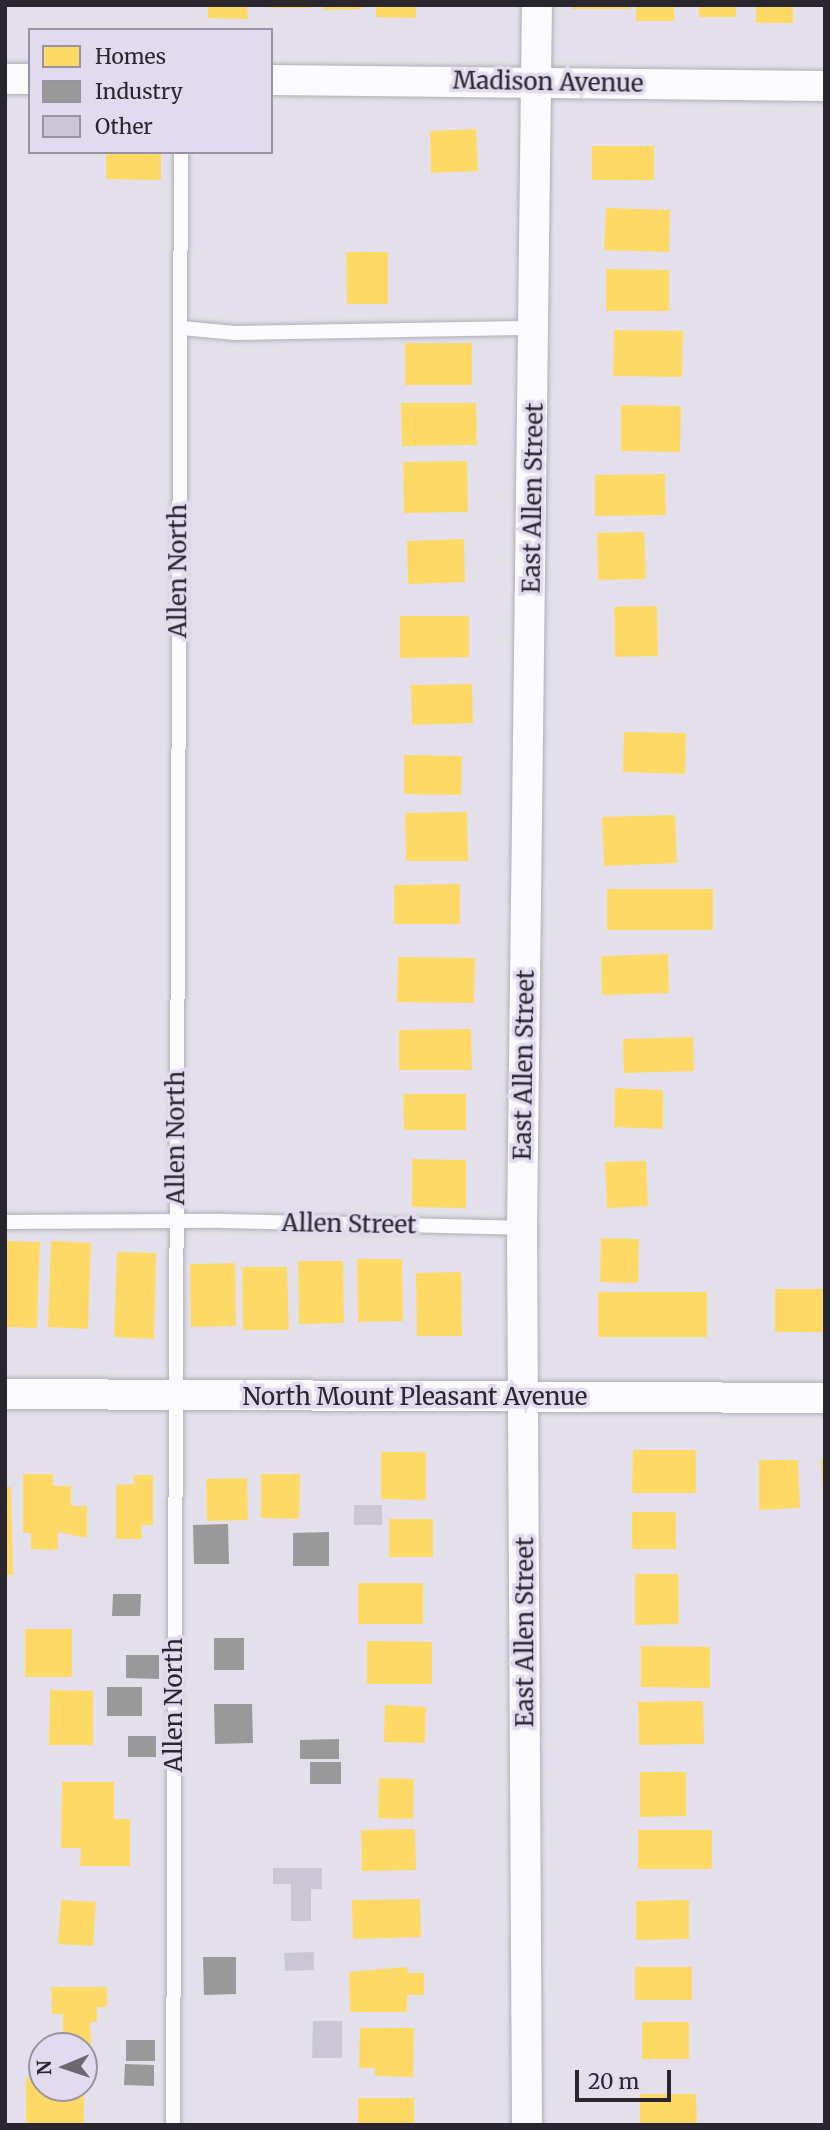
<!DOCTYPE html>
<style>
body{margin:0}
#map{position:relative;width:830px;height:2130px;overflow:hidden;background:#e3e0eb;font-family:Merriweather,serif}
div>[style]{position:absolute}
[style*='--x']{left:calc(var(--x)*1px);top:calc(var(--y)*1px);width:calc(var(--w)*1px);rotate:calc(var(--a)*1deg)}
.homes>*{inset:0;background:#ffd966}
.industry>*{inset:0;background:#999}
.building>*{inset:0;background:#cbc6d5}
.roads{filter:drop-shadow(0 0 2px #b0aeb6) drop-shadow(0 0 2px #b0aeb6)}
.service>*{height:14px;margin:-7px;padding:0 7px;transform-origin:7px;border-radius:7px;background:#fbfafc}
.minor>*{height:30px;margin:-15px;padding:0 15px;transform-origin:15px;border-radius:15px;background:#fbfafc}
span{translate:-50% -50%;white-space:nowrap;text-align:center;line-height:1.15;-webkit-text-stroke:7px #e2dbf0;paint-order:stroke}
.street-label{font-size:24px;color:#29262e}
.frame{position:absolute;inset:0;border:7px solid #29262e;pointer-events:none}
.legend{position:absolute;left:28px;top:28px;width:245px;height:126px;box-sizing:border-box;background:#e2dbf0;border:2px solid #9893a2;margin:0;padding:9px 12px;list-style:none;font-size:21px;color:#29262e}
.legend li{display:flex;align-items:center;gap:14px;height:35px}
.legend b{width:35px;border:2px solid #9893a2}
.north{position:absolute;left:28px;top:2032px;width:70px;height:70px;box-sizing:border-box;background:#e2dbf0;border:2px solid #9893a2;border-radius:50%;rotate:268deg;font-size:19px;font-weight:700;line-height:28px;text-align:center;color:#29262e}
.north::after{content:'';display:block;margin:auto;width:24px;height:32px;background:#6a6770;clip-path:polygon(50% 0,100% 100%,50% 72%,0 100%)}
.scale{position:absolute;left:575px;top:2070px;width:96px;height:32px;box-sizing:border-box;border:4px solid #29262e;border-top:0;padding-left:9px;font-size:21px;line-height:24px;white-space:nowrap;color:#29262e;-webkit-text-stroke:5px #e2dbf0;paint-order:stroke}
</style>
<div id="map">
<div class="homes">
<div style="clip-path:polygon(208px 5px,247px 5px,248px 19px,208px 18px)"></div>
<div style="clip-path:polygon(270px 5px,310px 5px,310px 8px,270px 8px)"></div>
<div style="clip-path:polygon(323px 5px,362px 5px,362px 9px,323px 10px)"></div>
<div style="clip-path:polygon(376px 5px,416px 5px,416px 18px,376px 17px)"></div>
<div style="clip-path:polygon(572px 5px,630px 5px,630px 9px,572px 9px)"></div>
<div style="clip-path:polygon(636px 5px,674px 5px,674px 21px,636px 21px)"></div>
<div style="clip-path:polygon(699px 5px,736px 5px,736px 17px,699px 17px)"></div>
<div style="clip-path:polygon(756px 5px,793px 5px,793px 23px,756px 23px)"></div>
<div style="clip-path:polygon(476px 129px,478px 171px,431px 173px,430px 131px)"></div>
<div style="clip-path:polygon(592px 146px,654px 146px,654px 180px,592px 180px)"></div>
<div style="clip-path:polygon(106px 152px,161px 152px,161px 180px,106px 179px)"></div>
<div style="clip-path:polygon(606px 208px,670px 210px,669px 252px,604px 250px)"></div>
<div style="clip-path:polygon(346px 252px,388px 252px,388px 304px,347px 304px)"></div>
<div style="clip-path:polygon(606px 269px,669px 270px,669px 311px,606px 311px)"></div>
<div style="clip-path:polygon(614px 330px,683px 331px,682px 377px,613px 376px)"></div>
<div style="clip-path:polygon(405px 343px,472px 343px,472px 385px,405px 385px)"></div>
<div style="clip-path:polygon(401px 403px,476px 403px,477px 445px,402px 446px)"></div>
<div style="clip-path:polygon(621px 405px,681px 406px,680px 452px,621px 451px)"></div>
<div style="clip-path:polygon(467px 461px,468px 512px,404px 513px,403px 462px)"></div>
<div style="clip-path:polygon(665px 474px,666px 515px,595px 516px,595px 475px)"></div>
<div style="clip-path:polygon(644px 532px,646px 579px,598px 580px,597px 533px)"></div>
<div style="clip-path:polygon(464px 539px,465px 582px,408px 584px,407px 541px)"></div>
<div style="clip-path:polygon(657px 606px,658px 656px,615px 657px,614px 607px)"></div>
<div style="clip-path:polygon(400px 616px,469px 616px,469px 657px,400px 658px)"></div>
<div style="clip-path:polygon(472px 684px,473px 723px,412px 725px,411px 685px)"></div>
<div style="clip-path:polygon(624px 732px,686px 733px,685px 774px,623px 772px)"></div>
<div style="clip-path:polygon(404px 755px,462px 756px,461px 795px,404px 794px)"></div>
<div style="clip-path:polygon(467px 812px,468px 861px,406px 861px,405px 813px)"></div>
<div style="clip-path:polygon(675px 815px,677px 863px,604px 866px,602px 817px)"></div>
<div style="clip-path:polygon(460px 884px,460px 924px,394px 924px,394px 885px)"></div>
<div style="clip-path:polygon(607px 889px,713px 889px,713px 930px,607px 930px)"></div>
<div style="clip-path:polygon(668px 954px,669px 993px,602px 995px,601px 956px)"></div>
<div style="clip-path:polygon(398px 957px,475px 958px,474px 1003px,397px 1002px)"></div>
<div style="clip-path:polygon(471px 1029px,472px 1070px,399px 1070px,399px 1030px)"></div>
<div style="clip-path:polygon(693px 1037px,694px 1071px,624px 1073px,623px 1039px)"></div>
<div style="clip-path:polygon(615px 1088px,663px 1090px,663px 1129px,614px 1127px)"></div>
<div style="clip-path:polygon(403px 1094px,466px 1094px,466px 1130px,404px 1130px)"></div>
<div style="clip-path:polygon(412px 1159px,466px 1160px,466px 1208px,412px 1207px)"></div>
<div style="clip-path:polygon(646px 1161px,648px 1206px,607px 1208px,605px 1162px)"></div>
<div style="clip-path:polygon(601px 1238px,639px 1239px,638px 1283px,600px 1282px)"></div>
<div style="clip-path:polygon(5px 1241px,40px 1242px,37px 1328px,5px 1327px)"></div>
<div style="clip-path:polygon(51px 1241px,91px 1243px,88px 1329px,48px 1327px)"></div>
<div style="clip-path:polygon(117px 1252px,156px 1253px,154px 1339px,114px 1337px)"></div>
<div style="clip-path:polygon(357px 1259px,402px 1259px,403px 1321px,358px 1322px)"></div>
<div style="clip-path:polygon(298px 1261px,343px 1261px,344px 1323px,299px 1324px)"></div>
<div style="clip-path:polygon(235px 1263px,236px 1326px,191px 1327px,190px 1264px)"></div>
<div style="clip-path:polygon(242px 1267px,287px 1267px,289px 1330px,243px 1330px)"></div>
<div style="clip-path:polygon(461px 1272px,462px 1336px,417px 1336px,416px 1273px)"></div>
<div style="clip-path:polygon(775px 1289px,825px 1289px,825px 1332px,775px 1332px)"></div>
<div style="clip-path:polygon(598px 1292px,707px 1292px,707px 1337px,598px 1337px)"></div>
<div style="clip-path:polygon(633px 1450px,696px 1450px,696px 1493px,632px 1493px)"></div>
<div style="clip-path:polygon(381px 1452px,426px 1452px,426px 1500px,381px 1499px)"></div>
<div style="clip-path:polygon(821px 1459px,825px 1459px,825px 1496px,823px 1496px)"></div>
<div style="clip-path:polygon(759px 1460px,798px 1460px,800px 1508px,759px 1510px)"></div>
<div style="clip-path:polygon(23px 1474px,53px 1474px,53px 1486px,71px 1486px,71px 1506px,87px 1506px,87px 1538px,58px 1532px,58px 1550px,31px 1549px,31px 1533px,23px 1533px)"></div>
<div style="clip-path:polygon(261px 1474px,300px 1474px,299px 1519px,261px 1518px)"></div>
<div style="clip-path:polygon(134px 1475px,153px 1475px,153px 1525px,141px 1525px,142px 1539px,116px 1539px,116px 1485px,134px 1484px)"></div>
<div style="clip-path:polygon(247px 1478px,248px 1520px,207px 1521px,206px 1479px)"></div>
<div style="clip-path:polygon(5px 1487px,11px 1487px,13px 1575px,5px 1575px)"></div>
<div style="clip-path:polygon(632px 1512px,676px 1512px,676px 1549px,632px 1549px)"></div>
<div style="clip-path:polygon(389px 1519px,433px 1519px,433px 1557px,389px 1557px)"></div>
<div style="clip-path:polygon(635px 1574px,678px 1574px,679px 1624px,635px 1625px)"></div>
<div style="clip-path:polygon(358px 1583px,423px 1583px,423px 1624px,358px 1624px)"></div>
<div style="clip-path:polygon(25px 1629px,72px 1629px,72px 1677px,25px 1677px)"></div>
<div style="clip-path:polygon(367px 1641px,432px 1642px,432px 1684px,367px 1684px)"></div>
<div style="clip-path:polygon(641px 1646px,710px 1647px,710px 1688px,641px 1687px)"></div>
<div style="clip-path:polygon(50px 1690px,93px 1691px,93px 1745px,49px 1745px)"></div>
<div style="clip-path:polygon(703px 1701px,704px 1744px,639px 1745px,638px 1702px)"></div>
<div style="clip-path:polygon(385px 1705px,426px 1707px,425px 1743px,384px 1742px)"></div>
<div style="clip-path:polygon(640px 1772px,686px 1772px,686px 1816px,640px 1817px)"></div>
<div style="clip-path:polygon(379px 1778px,414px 1779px,413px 1819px,378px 1818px)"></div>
<div style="clip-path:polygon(62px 1782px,114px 1782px,114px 1819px,130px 1819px,130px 1866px,80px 1866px,81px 1848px,61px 1848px)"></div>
<div style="clip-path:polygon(415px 1829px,416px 1870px,362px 1871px,361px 1830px)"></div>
<div style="clip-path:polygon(638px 1830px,712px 1830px,712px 1869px,638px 1869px)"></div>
<div style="clip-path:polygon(420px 1899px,421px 1937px,353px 1939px,352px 1900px)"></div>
<div style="clip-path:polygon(61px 1900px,96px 1902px,93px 1946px,58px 1944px)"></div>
<div style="clip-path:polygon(689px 1900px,689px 1939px,636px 1940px,636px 1901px)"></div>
<div style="clip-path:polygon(407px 1967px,408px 1973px,424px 1973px,424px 1995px,407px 1995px,407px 2012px,350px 2012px,349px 1972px)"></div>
<div style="clip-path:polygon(635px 1967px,692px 1967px,692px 2000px,635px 2000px)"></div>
<div style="clip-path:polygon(51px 1987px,107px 1987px,107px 2007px,97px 2007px,97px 2022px,90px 2022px,91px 2048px,63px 2046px,63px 2014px,52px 2014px)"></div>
<div style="clip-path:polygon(642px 2022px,689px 2022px,689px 2059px,642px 2059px)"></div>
<div style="clip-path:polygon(360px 2028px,414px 2028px,413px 2077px,375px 2076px,375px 2068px,359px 2068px)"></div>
<div style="clip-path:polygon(26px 2078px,42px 2079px,42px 2088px,84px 2088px,84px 2125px,26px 2125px)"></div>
<div style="clip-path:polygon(640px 2094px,696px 2094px,697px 2125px,640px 2125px)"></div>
<div style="clip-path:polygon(358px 2098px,414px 2098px,414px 2125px,358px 2125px)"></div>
</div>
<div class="industry">
<div style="clip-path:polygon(228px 1524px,229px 1564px,194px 1564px,193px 1525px)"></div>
<div style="clip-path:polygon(329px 1532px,329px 1566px,293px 1566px,293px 1533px)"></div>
<div style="clip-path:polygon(113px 1594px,141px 1594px,140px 1616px,112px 1616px)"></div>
<div style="clip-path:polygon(214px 1638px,244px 1638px,244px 1670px,214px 1670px)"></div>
<div style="clip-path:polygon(126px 1655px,159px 1655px,159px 1679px,126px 1678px)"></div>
<div style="clip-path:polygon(107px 1687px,142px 1687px,142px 1716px,107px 1716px)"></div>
<div style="clip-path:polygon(214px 1704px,252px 1704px,253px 1743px,215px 1744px)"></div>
<div style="clip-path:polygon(128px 1736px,156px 1736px,156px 1757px,128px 1757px)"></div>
<div style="clip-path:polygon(339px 1739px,339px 1759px,300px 1759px,300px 1740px)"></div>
<div style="clip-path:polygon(310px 1762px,341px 1762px,341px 1784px,310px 1784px)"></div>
<div style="clip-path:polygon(203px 1957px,236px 1957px,236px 1994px,204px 1995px)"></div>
<div style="clip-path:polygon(126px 2040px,155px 2040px,155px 2061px,126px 2061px)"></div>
<div style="clip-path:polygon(125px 2064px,154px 2065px,154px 2086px,124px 2085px)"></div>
</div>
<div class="building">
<div style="clip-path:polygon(354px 1505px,382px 1505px,382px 1525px,354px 1525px)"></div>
<div style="clip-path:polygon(273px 1868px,322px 1868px,322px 1889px,311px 1889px,311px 1921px,291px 1921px,291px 1884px,273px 1884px)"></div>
<div style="clip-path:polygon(314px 1952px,314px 1970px,285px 1971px,284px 1953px)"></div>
<div style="clip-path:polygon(313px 2021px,342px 2021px,342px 2058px,312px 2058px)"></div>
</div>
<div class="roads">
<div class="service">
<div style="--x:182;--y:328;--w:53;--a:5.4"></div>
<div style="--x:235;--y:333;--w:300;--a:-1"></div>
<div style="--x:5;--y:1222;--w:218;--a:-0.3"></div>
<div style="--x:223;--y:1221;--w:299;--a:1.3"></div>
<div style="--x:173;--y:2125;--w:1973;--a:-89.77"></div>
</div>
<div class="minor">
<div style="--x:5;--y:79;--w:25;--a:0"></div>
<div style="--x:271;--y:80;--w:554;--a:0.62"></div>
<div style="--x:5;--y:1394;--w:820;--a:0.28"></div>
<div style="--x:527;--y:2125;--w:897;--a:-90.32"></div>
<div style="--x:522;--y:1228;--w:1223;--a:-89.3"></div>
</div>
</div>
<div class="street-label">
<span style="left:548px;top:82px;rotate:1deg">Madison Avenue</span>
<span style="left:533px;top:498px;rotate:-89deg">East Allen Street</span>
<span style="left:178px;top:571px;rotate:-90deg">Allen North</span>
<span style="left:524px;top:1065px;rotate:-89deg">East Allen Street</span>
<span style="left:176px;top:1138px;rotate:-90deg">Allen North</span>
<span style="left:349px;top:1224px;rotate:1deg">Allen Street</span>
<span style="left:415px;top:1397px">North Mount Pleasant Avenue</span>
<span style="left:525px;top:1632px;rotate:-90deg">East Allen Street</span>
<span style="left:174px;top:1705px;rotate:-90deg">Allen North</span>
</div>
<div class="frame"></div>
<ul class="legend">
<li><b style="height:19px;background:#ffd966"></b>Homes</li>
<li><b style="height:19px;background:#999"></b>Industry</li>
<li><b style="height:19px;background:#cbc6d5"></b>Other</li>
</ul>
<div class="north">N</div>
<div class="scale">20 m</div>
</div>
